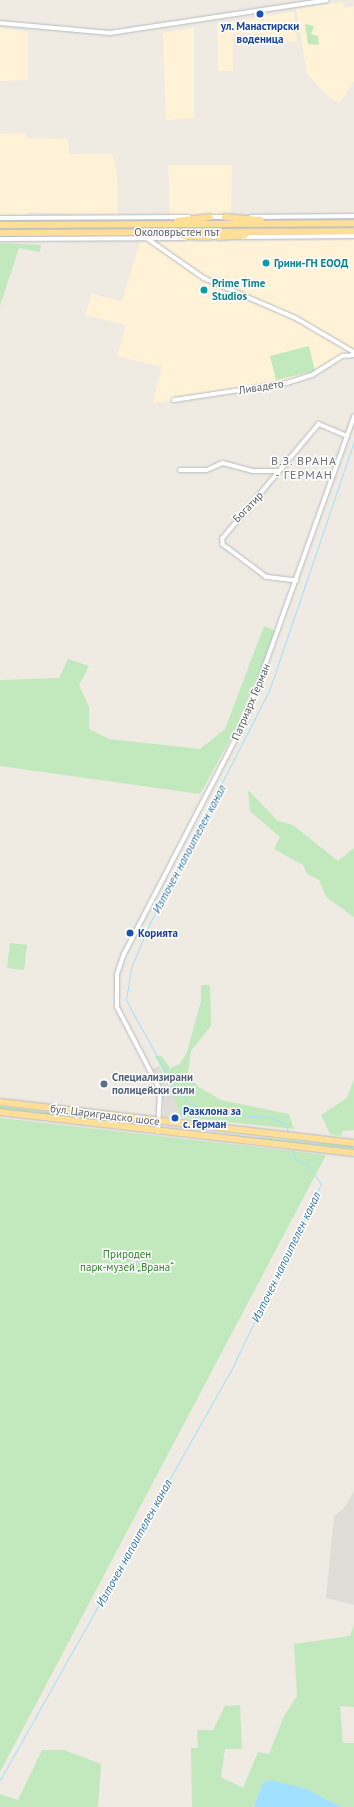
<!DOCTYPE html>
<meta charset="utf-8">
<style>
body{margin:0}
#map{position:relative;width:354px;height:1807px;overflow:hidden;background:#efebe3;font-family:"PT Sans",sans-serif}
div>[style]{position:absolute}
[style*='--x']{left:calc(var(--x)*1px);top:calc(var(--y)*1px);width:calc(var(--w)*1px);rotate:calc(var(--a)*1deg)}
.commercial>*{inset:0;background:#fff2d7}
.industrial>*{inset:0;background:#dfddd7}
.green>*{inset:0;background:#c1e9bd}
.water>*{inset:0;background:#a2e0ff}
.stream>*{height:1px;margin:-0.5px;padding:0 0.5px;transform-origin:0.5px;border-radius:0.5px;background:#a2e0ff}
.roads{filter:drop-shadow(0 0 1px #b5babe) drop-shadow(0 0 1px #b5babe)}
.minor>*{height:3.5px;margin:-1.75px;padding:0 1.75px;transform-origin:1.75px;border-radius:1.75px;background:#fff}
.tertiary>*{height:4px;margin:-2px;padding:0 2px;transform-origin:2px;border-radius:2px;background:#fff}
.trunk>*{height:5.5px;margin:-2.75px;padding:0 2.75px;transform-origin:2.75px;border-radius:2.75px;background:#ffdf98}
.dots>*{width:11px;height:11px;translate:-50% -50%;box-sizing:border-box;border:2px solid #fff;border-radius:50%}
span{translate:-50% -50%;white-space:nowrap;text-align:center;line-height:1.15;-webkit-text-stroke:3px #fff;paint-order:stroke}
.transit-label{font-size:11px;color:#164399;font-weight:700}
.left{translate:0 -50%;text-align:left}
.street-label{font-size:11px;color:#5b6065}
.culture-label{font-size:11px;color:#0d838f;font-weight:700}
.service-label{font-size:11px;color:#4e5e75;font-weight:700}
.park-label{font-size:11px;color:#30822d}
.neighbourhood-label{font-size:12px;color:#6c7277;letter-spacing:1px}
.water-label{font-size:12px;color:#3377a7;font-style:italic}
</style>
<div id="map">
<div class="commercial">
<div style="clip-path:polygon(343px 2px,344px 8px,354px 6px,354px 81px,340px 103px,330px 98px,307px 74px,296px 9px)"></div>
<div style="clip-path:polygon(294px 12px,297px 41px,266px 45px,263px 34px,233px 34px,233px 71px,218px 71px,217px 24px,260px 17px,262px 25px,265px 16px)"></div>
<div style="clip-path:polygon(0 28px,28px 32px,28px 80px,0 81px)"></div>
<div style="clip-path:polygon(194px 28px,194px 118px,166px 120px,163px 33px)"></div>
<div style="clip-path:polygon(26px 133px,26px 138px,68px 139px,69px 154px,112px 154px,117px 171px,118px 215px,28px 212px,28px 215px,0 215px,0 134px)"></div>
<div style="clip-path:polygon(168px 165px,232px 165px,231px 216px,170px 216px)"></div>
<div style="clip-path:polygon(354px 240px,354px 356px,292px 384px,153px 403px,162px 367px,117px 356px,126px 325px,85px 315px,92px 294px,122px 301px,140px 242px)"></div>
</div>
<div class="industrial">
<div style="clip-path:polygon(159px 1066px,172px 1088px,180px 1117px,164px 1116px,162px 1086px,152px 1069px)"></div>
<div style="clip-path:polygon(354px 1491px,354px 1605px,326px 1598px,334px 1516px,344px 1508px)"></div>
</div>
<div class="green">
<div style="clip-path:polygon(305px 24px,314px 26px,311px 34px,318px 36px,319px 45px,308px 44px)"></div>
<div style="clip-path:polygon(0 243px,41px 245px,40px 252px,19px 248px,0 306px)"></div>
<div style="clip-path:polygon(309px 346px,315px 371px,276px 380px,270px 356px)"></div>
<div style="clip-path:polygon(264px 626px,276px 631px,235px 731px,200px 794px,0 766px,0 680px,59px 678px,68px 659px,89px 666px,79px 685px,89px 707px,89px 729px,109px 739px,200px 749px,225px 729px)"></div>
<div style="clip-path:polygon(248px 790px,278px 821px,293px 825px,338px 861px,354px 848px,354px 917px,326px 897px,319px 880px,307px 874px,303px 865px,274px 849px,280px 837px,250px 811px)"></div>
<div style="clip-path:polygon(10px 943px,27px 945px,24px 970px,7px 968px)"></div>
<div style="clip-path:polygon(201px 985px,210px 985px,211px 1026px,191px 1051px,188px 1072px,197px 1086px,221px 1100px,289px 1114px,294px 1129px,180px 1117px,172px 1088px,155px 1056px,162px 1056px,170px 1068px,180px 1064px,187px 1052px,201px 1001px)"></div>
<div style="clip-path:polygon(354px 1080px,354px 1130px,343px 1131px,341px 1136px,330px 1134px,321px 1115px,347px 1098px)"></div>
<div style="clip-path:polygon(0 1106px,139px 1123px,140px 1124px,0 1110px)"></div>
<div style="clip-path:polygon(0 1118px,326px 1155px,0 1772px)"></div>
<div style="clip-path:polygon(166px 1129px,354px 1146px,354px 1149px,166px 1130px)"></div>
<div style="clip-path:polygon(354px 1624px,354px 1707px,340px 1706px,343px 1743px,354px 1743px,354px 1807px,341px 1807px,307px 1789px,262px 1784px,254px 1807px,192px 1807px,191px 1748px,198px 1748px,197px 1730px,213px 1730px,225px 1706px,240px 1705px,242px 1749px,225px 1749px,221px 1777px,243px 1788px,258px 1752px,269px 1754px,284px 1716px,297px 1696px,294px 1644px,350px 1636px)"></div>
<div style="clip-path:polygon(42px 1750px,64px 1750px,101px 1764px,98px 1807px,0 1807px,0 1794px,18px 1800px)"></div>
</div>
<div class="water">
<div style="clip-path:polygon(270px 1780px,307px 1789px,341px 1807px,254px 1807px,262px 1784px)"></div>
</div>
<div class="stream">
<div style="--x:288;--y:1133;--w:8;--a:-104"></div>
<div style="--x:286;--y:1125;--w:17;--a:-152"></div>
<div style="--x:271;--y:1117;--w:56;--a:-175.9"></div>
<div style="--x:215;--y:1113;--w:28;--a:-159"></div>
<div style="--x:189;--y:1103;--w:28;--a:-131"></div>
<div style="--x:171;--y:1082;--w:94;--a:-118.8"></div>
<div style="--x:126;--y:1000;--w:32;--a:-81"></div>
<div style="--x:131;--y:968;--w:42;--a:-67.7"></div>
<div style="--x:147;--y:929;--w:267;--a:-62.9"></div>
<div style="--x:269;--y:691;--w:263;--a:-71.2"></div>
<div style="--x:0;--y:1780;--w:475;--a:-60.6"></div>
<div style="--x:233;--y:1366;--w:202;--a:-64.2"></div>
<div style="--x:321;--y:1184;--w:23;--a:-124"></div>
<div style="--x:308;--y:1165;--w:14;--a:-155"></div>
<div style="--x:295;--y:1159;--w:11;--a:-105"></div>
</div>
<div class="roads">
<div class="minor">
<div style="--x:0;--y:23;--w:110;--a:5.2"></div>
<div style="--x:110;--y:33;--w:219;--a:-8.6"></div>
<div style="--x:209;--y:217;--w:18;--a:0"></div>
<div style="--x:251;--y:217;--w:103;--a:-0.6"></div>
<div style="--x:0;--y:218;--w:189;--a:-0.3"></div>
<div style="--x:207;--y:237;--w:14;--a:0"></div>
<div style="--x:243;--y:237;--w:111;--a:-0.5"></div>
<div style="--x:0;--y:239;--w:185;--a:-0.3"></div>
<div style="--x:148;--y:239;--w:68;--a:34.9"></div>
<div style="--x:204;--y:278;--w:100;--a:23.5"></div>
<div style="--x:296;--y:318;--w:67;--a:30.4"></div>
<div style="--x:174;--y:400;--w:114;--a:-8.6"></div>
<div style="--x:287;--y:383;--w:26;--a:-18"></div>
<div style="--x:312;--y:375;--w:36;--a:-32"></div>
<div style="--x:343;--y:356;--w:11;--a:-5"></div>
<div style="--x:180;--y:470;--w:27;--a:0"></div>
<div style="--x:207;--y:470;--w:17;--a:-24"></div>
<div style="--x:223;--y:463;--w:30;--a:15"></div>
<div style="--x:252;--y:471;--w:26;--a:0"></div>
<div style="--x:297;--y:581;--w:31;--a:-173"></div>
<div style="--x:266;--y:577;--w:54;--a:-143.3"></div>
<div style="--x:223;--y:545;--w:6;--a:-99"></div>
<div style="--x:222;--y:539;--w:150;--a:-49.9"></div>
<div style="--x:319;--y:424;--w:30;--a:23"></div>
</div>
<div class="tertiary">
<div style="--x:158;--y:1132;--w:42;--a:-87.3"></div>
<div style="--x:160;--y:1090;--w:93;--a:-117.4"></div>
<div style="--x:117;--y:1007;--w:33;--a:-90"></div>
<div style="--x:117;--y:974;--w:21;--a:-71"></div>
<div style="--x:124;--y:954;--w:263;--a:-62.6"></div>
<div style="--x:245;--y:721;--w:324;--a:-70.3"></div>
</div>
<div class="trunk">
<div style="--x:225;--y:217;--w:36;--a:5"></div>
<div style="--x:177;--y:221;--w:33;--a:-7"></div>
<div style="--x:0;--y:225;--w:354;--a:-0.3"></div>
<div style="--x:0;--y:233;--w:354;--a:-0.3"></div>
<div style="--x:184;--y:236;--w:25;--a:2"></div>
<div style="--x:219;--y:237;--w:26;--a:-4"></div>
<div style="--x:0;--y:1102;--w:356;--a:6.6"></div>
<div style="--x:0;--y:1112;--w:356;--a:6.6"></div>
</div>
</div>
<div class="dots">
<div style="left:260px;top:14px;background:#1a4fb4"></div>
<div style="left:266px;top:263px;background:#0f9aa8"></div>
<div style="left:204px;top:290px;background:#0f9aa8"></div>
<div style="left:130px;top:933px;background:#1a4fb4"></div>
<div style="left:104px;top:1084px;background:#5c6f8a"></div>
<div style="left:175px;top:1118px;background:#1a4fb4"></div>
</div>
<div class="transit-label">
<span style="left:260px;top:33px">ул. Манастирски<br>воденица</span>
<span class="left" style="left:138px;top:933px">Корията</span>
<span class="left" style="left:183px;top:1118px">Разклона за<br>с. Герман</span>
</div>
<div class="street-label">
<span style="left:177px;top:232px">Околовръстен път</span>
<span style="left:261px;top:387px;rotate:-9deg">Ливадето</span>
<span style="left:248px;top:507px;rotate:-46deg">Богатир</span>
<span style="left:251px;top:702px;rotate:-67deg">Патриарх Герман</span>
<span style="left:105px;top:1115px;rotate:7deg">бул. Цариградско шосе</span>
</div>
<div class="culture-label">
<span class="left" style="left:274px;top:263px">Грини-ГН ЕООД</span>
<span class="left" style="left:212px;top:290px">Prime Time<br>Studios</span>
</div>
<div class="service-label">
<span class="left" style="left:112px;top:1084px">Специализирани<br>полицейски сили</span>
</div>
<div class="park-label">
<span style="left:127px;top:1261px">Природен<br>парк-музей „Врана“</span>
</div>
<div class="neighbourhood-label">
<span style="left:304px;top:468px">В.З. ВРАНА<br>- ГЕРМАН</span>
</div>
<div class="water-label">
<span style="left:189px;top:849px;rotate:-62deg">Източен напоителен канал</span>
<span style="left:286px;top:1257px;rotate:-64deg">Източен напоителен канал</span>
<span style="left:134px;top:1543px;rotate:-61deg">Източен напоителен канал</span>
</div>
</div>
